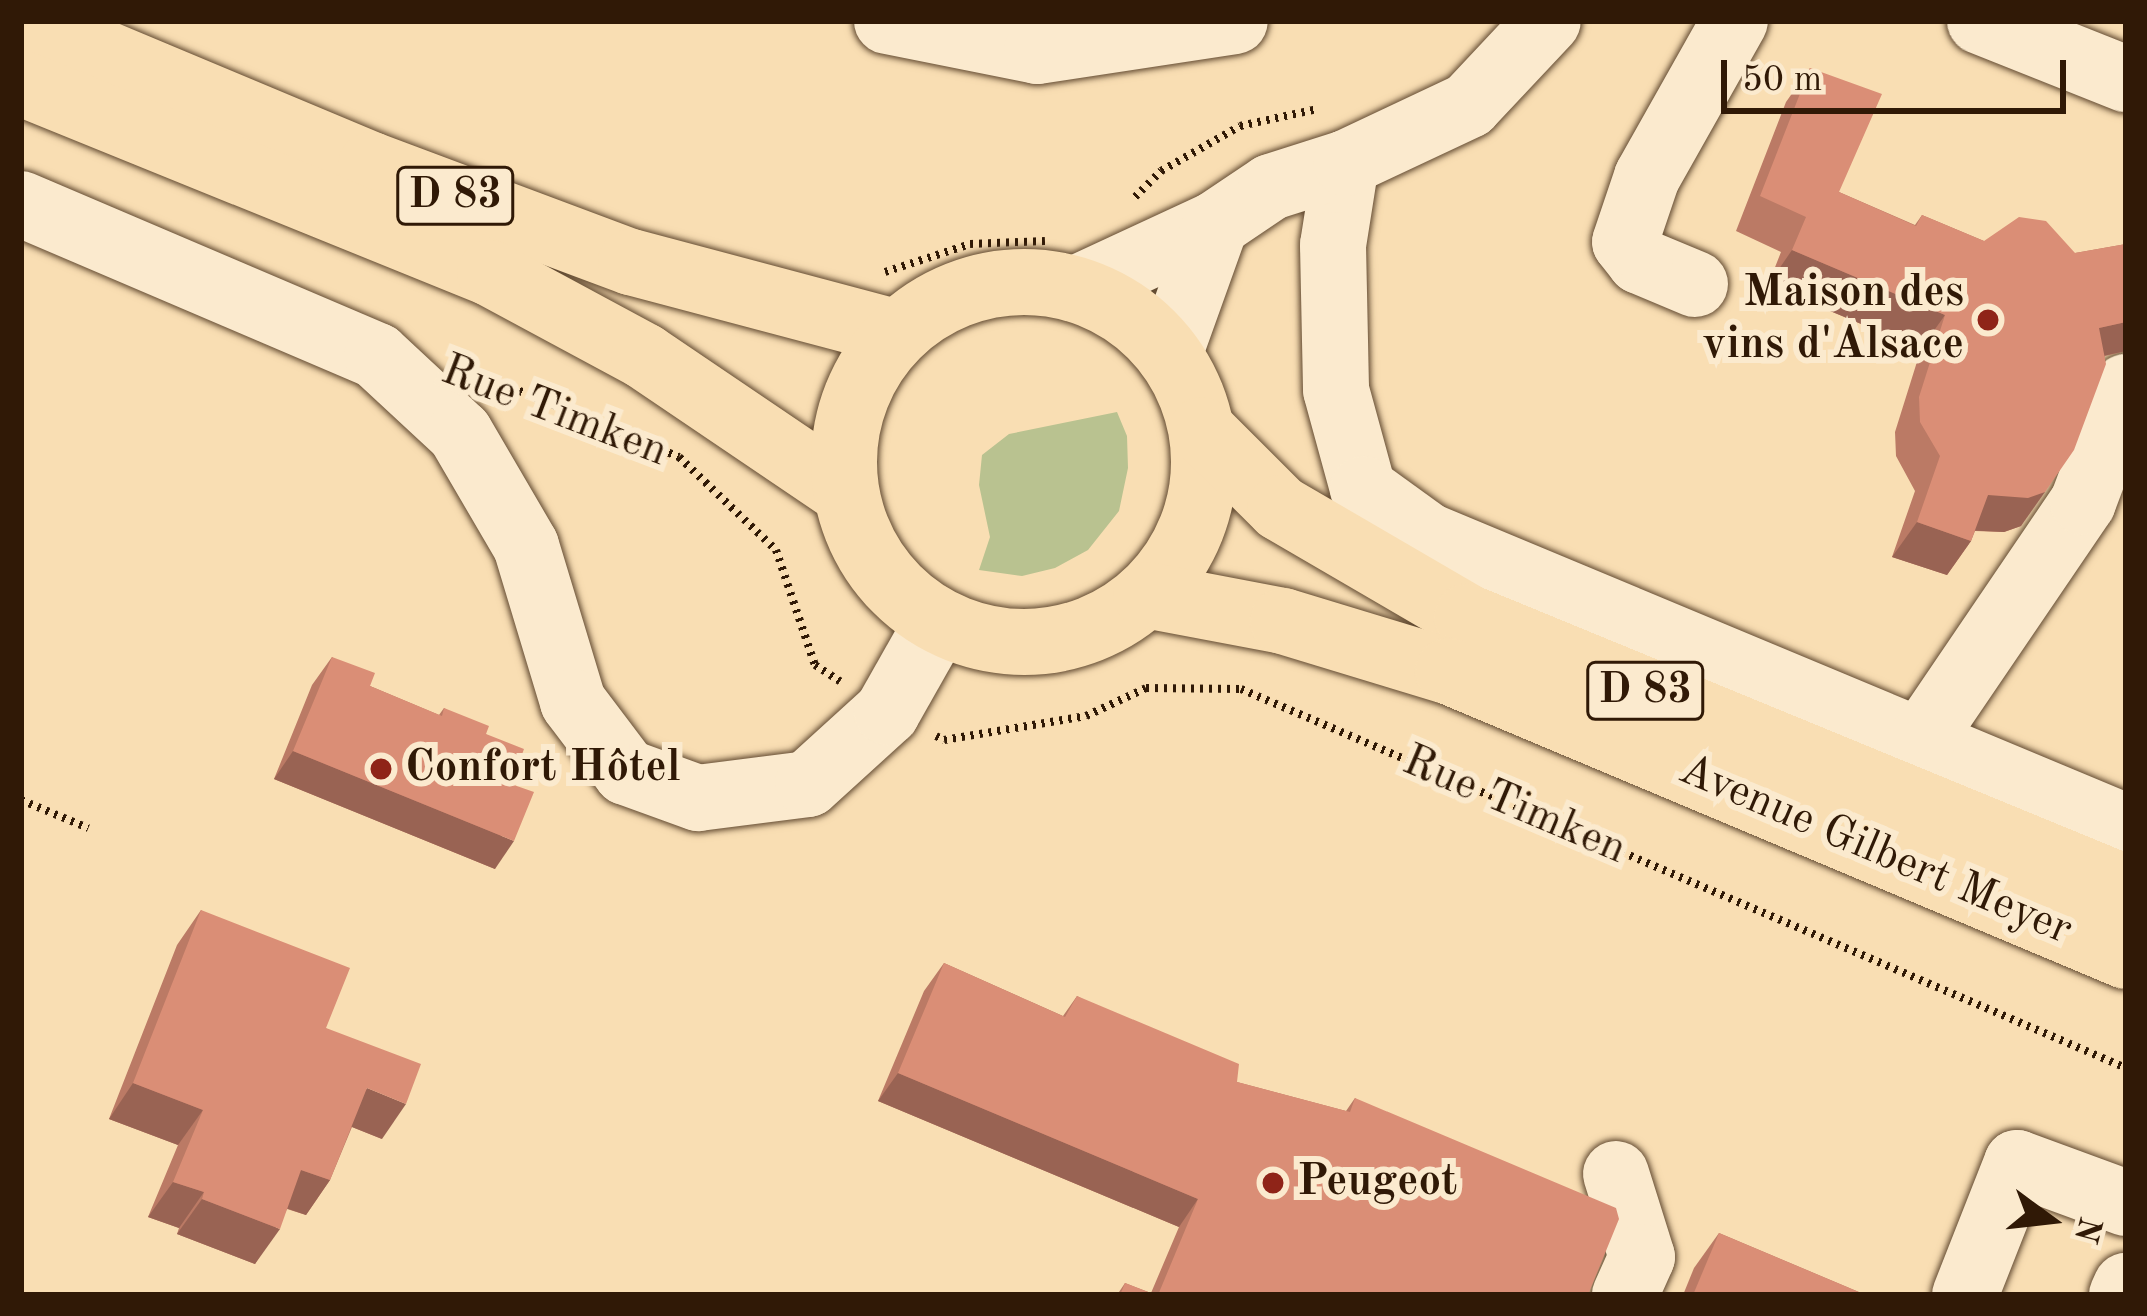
<!DOCTYPE html>
<meta charset="utf-8">
<style>
body{margin:0}
#map{position:relative;width:2147px;height:1316px;overflow:hidden;background:#f9deb3;font-family:"Old Standard TT",serif}
div>[style]{position:absolute}
[style*='--x']{left:calc(var(--x)*1px);top:calc(var(--y)*1px);width:calc(var(--w)*1px);rotate:calc(var(--a)*1deg)}
.green>*{inset:0;background:#b9c290}
.path>*{height:8px;margin-top:-4px;transform-origin:0;background:repeating-linear-gradient(90deg,#301906 0 3px,transparent 0 9px)}
.roads{filter:drop-shadow(0 0 3px #624a31) drop-shadow(0 0 3px #624a31)}
.minor>*{height:66px;margin:-33px;padding:0 33px;transform-origin:33px;border-radius:33px;background:#fbeace}
.major>*{height:66px;margin:-33px;padding:0 33px;transform-origin:33px;border-radius:33px;background:#f9deb3}
.major>.ring{margin:-33px;padding:0;box-sizing:content-box;background:none;border:66px solid #f9deb3;border-radius:50%}
.wall>*{inset:0;background:#bb7a65}
.shaded-wall>*{inset:0;background:#996353}
.building>*{inset:0;background:#da8e76}
.dots>*{width:33px;height:33px;translate:-50% -50%;box-sizing:border-box;border:6px solid #fbeace;border-radius:50%}
span{translate:-50% -50%;white-space:nowrap;text-align:center;line-height:1.15;-webkit-text-stroke:12px #fbeace;paint-order:stroke}
.shield-label span{padding:3px 9px;background:#fbeace;border:3px solid;border-radius:9px;-webkit-text-stroke-width:0}
.shield-label{font-size:42px;color:#301906;font-weight:700}
.poi-label{font-size:45px;color:#301906;font-weight:700}
.right{translate:-100% -50%;text-align:right}
.left{translate:0 -50%;text-align:left}
.street-label{font-size:45px;color:#301906}
.frame{position:absolute;inset:0;border:24px solid #301906;pointer-events:none}
.north{position:absolute;left:1991px;top:1160px;width:120px;height:120px;-webkit-text-stroke:9px #fbeace;paint-order:stroke;rotate:105deg;font-size:33px;font-weight:700;line-height:48px;text-align:center;color:#301906}
.north::after{content:'';display:block;margin:auto;width:42px;height:54px;background:#301906;clip-path:polygon(50% 0,100% 100%,50% 72%,0 100%)}
.scale{position:absolute;left:1721px;top:60px;width:345px;height:54px;box-sizing:border-box;border:6px solid #301906;border-top:0;padding-left:15px;font-size:36px;line-height:42px;white-space:nowrap;color:#301906;-webkit-text-stroke:9px #fbeace;paint-order:stroke}
</style>
<div id="map">
<div class="green">
<div style="clip-path:polygon(1117px 412px,1127px 436px,1128px 468px,1119px 511px,1088px 550px,1055px 568px,1022px 576px,979px 570px,990px 537px,979px 485px,982px 455px,1009px 434px)"></div>
</div>
<div class="path">
<div style="--x:1135;--y:197;--w:37;--a:-45"></div>
<div style="--x:1161;--y:171;--w:91;--a:-29.7"></div>
<div style="--x:1240;--y:126;--w:80;--a:-12.3"></div>
<div style="--x:885;--y:272;--w:89;--a:-18.2"></div>
<div style="--x:970;--y:244;--w:75;--a:-2.3"></div>
<div style="--x:486;--y:377;--w:209;--a:22.5"></div>
<div style="--x:679;--y:457;--w:134;--a:43.8"></div>
<div style="--x:776;--y:550;--w:121;--a:71.3"></div>
<div style="--x:815;--y:665;--w:30;--a:33"></div>
<div style="--x:936;--y:736;--w:9;--a:27"></div>
<div style="--x:944;--y:740;--w:144;--a:-9.6"></div>
<div style="--x:1086;--y:716;--w:66;--a:-25"></div>
<div style="--x:1146;--y:688;--w:95;--a:0.6"></div>
<div style="--x:1241;--y:689;--w:963;--a:23.18"></div>
<div style="--x:21;--y:800;--w:73;--a:22.7"></div>
</div>
<div class="roads">
<div class="minor">
<div style="--x:887;--y:21;--w:153;--a:11.3"></div>
<div style="--x:1037;--y:51;--w:200;--a:-8.6"></div>
<div style="--x:1980;--y:21;--w:157;--a:21.7"></div>
<div style="--x:1346;--y:163;--w:83;--a:99"></div>
<div style="--x:1333;--y:245;--w:145;--a:88.8"></div>
<div style="--x:1336;--y:390;--w:103;--a:74.7"></div>
<div style="--x:1363;--y:489;--w:80;--a:35.9"></div>
<div style="--x:1428;--y:536;--w:756;--a:22.63"></div>
<div style="--x:21;--y:204;--w:387;--a:23.1"></div>
<div style="--x:377;--y:356;--w:113;--a:42.9"></div>
<div style="--x:460;--y:433;--w:131;--a:59.7"></div>
<div style="--x:526;--y:546;--w:163;--a:73.2"></div>
<div style="--x:573;--y:702;--w:88;--a:52.9"></div>
<div style="--x:626;--y:772;--w:77;--a:19.9"></div>
<div style="--x:698;--y:798;--w:111;--a:-7.3"></div>
<div style="--x:808;--y:784;--w:107;--a:-42.3"></div>
<div style="--x:887;--y:712;--w:103;--a:-60.5"></div>
<div style="--x:1695;--y:284;--w:60;--a:-157.3"></div>
<div style="--x:1640;--y:261;--w:24;--a:-128"></div>
<div style="--x:1625;--y:242;--w:69;--a:-71.3"></div>
<div style="--x:1647;--y:177;--w:179;--a:-60.6"></div>
<div style="--x:1076;--y:289;--w:154;--a:-24.9"></div>
<div style="--x:1216;--y:224;--w:66;--a:-33.9"></div>
<div style="--x:1271;--y:187;--w:79;--a:-17.7"></div>
<div style="--x:1346;--y:163;--w:136;--a:-25.2"></div>
<div style="--x:1469;--y:105;--w:115;--a:-46.8"></div>
<div style="--x:1169;--y:355;--w:139;--a:-70.3"></div>
<div style="--x:1920;--y:742;--w:290;--a:-55.8"></div>
<div style="--x:2083;--y:502;--w:123;--a:-69.5"></div>
<div style="--x:1616;--y:1174;--w:87;--a:72.6"></div>
<div style="--x:1642;--y:1257;--w:42;--a:114.1"></div>
<div style="--x:1965;--y:1295;--w:142;--a:-68.5"></div>
<div style="--x:2017;--y:1163;--w:116;--a:20.2"></div>
<div style="--x:2122;--y:1295;--w:10;--a:-66"></div>
</div>
<div class="major">
<div style="--x:27;--y:21;--w:373;--a:22.7"></div>
<div style="--x:371;--y:165;--w:278;--a:20.5"></div>
<div style="--x:631;--y:262;--w:275;--a:14.9"></div>
<div style="--x:21;--y:83;--w:506;--a:22.05"></div>
<div style="--x:490;--y:273;--w:175;--a:28.3"></div>
<div style="--x:644;--y:356;--w:244;--a:34.1"></div>
<div class="ring" style="left:844px;top:282px;width:294px;height:294px"></div>
<div style="--x:1202;--y:430;--w:110;--a:45"></div>
<div style="--x:1280;--y:508;--w:216;--a:30.2"></div>
<div style="--x:1467;--y:617;--w:713;--a:22.35"></div>
<div style="--x:1146;--y:595;--w:139;--a:10.7"></div>
<div style="--x:1283;--y:621;--w:172;--a:16.9"></div>
<div style="--x:1448;--y:671;--w:735;--a:22.8"></div>
</div>
</div>
<div class="wall">
<div style="clip-path:polygon(1810px 68px,1839px 192px,1915px 225px,1922px 215px,1984px 241px,2075px 253px,2126px 244px,2126px 351px,2105px 356px,2021px 526px,2004px 532px,1975px 531px,1971px 541px,1947px 575px,1892px 557px,1915px 491px,1896px 456px,1895px 432px,1921px 349px,1768px 285px,1781px 252px,1736px 231px,1786px 102px)"></div>
<div style="clip-path:polygon(332px 657px,370px 686px,439px 715px,444px 708px,486px 734px,511px 784px,495px 869px,274px 779px,312px 685px)"></div>
<div style="clip-path:polygon(201px 910px,326px 1028px,382px 1139px,352px 1127px,330px 1180px,306px 1215px,287px 1209px,255px 1264px,177px 1234px,179px 1228px,148px 1217px,178px 1145px,109px 1119px,177px 945px)"></div>
<div style="clip-path:polygon(944px 963px,1063px 1016px,1077px 996px,1237px 1082px,1346px 1111px,1355px 1098px,1588px 1295px,1117px 1295px,1125px 1283px,1151px 1293px,1179px 1227px,878px 1101px,924px 991px)"></div>
<div style="clip-path:polygon(1719px 1233px,1866px 1295px,1683px 1295px,1694px 1268px)"></div>
</div>
<div class="shaded-wall">
<div style="clip-path:polygon(1792px 250px,1945px 315px,1921px 349px,1768px 285px)"></div>
<div style="clip-path:polygon(2126px 322px,2126px 351px,2075px 362px,2099px 328px)"></div>
<div style="clip-path:polygon(2045px 492px,2021px 526px,2004px 532px,1963px 530px,1988px 495px)"></div>
<div style="clip-path:polygon(1917px 522px,1971px 541px,1947px 575px,1892px 557px)"></div>
<div style="clip-path:polygon(293px 751px,514px 841px,495px 869px,274px 779px)"></div>
<div style="clip-path:polygon(898px 1073px,1198px 1199px,1179px 1227px,878px 1101px)"></div>
<div style="clip-path:polygon(133px 1083px,203px 1110px,178px 1145px,109px 1119px)"></div>
<div style="clip-path:polygon(367px 1088px,406px 1104px,382px 1139px,342px 1123px)"></div>
<div style="clip-path:polygon(301px 1170px,330px 1180px,306px 1215px,277px 1205px)"></div>
<div style="clip-path:polygon(173px 1182px,204px 1192px,179px 1228px,148px 1217px)"></div>
<div style="clip-path:polygon(202px 1199px,280px 1229px,255px 1264px,177px 1234px)"></div>
</div>
<div class="building">
<div style="clip-path:polygon(1810px 68px,1882px 94px,1839px 192px,1916px 226px,1922px 215px,1984px 241px,2019px 217px,2046px 221px,2075px 253px,2126px 244px,2126px 322px,2099px 328px,2106px 364px,2074px 450px,2045px 492px,2028px 498px,1988px 495px,1971px 541px,1917px 522px,1940px 456px,1920px 422px,1919px 397px,1945px 315px,1792px 250px,1806px 217px,1760px 196px)"></div>
<div style="clip-path:polygon(332px 657px,375px 673px,370px 686px,442px 716px,444px 708px,489px 726px,486px 734px,524px 749px,511px 784px,534px 792px,514px 841px,293px 751px)"></div>
<div style="clip-path:polygon(201px 910px,350px 968px,326px 1028px,421px 1064px,406px 1104px,367px 1088px,330px 1180px,301px 1170px,280px 1229px,202px 1199px,204px 1192px,173px 1182px,203px 1110px,133px 1083px)"></div>
<div style="clip-path:polygon(944px 963px,1065px 1017px,1077px 996px,1239px 1064px,1237px 1082px,1350px 1112px,1355px 1098px,1616px 1208px,1619px 1219px,1588px 1295px,1158px 1295px,1198px 1199px,898px 1073px)"></div>
<div style="clip-path:polygon(1719px 1233px,1866px 1295px,1693px 1295px)"></div>
<div style="clip-path:polygon(1125px 1283px,1156px 1295px,1120px 1295px)"></div>
</div>
<div class="dots">
<div style="left:1988px;top:320px;background:#8f2418"></div>
<div style="left:381px;top:769px;background:#8f2418"></div>
<div style="left:1273px;top:1183px;background:#8f2418"></div>
</div>
<div class="shield-label">
<span style="left:455px;top:196px">D 83</span>
<span style="left:1645px;top:691px">D 83</span>
</div>
<div class="poi-label">
<span class="right" style="left:1964px;top:320px">Maison des<br>vins d'Alsace</span>
<span class="left" style="left:405px;top:769px">Confort Hôtel</span>
<span class="left" style="left:1297px;top:1183px">Peugeot</span>
</div>
<div class="street-label">
<span style="left:554px;top:412px;rotate:21deg">Rue Timken</span>
<span style="left:1514px;top:806px;rotate:23deg">Rue Timken</span>
<span style="left:1875px;top:851px;rotate:23deg">Avenue Gilbert Meyer</span>
</div>
<div class="frame"></div>
<div class="north">N</div>
<div class="scale">50 m</div>
</div>
